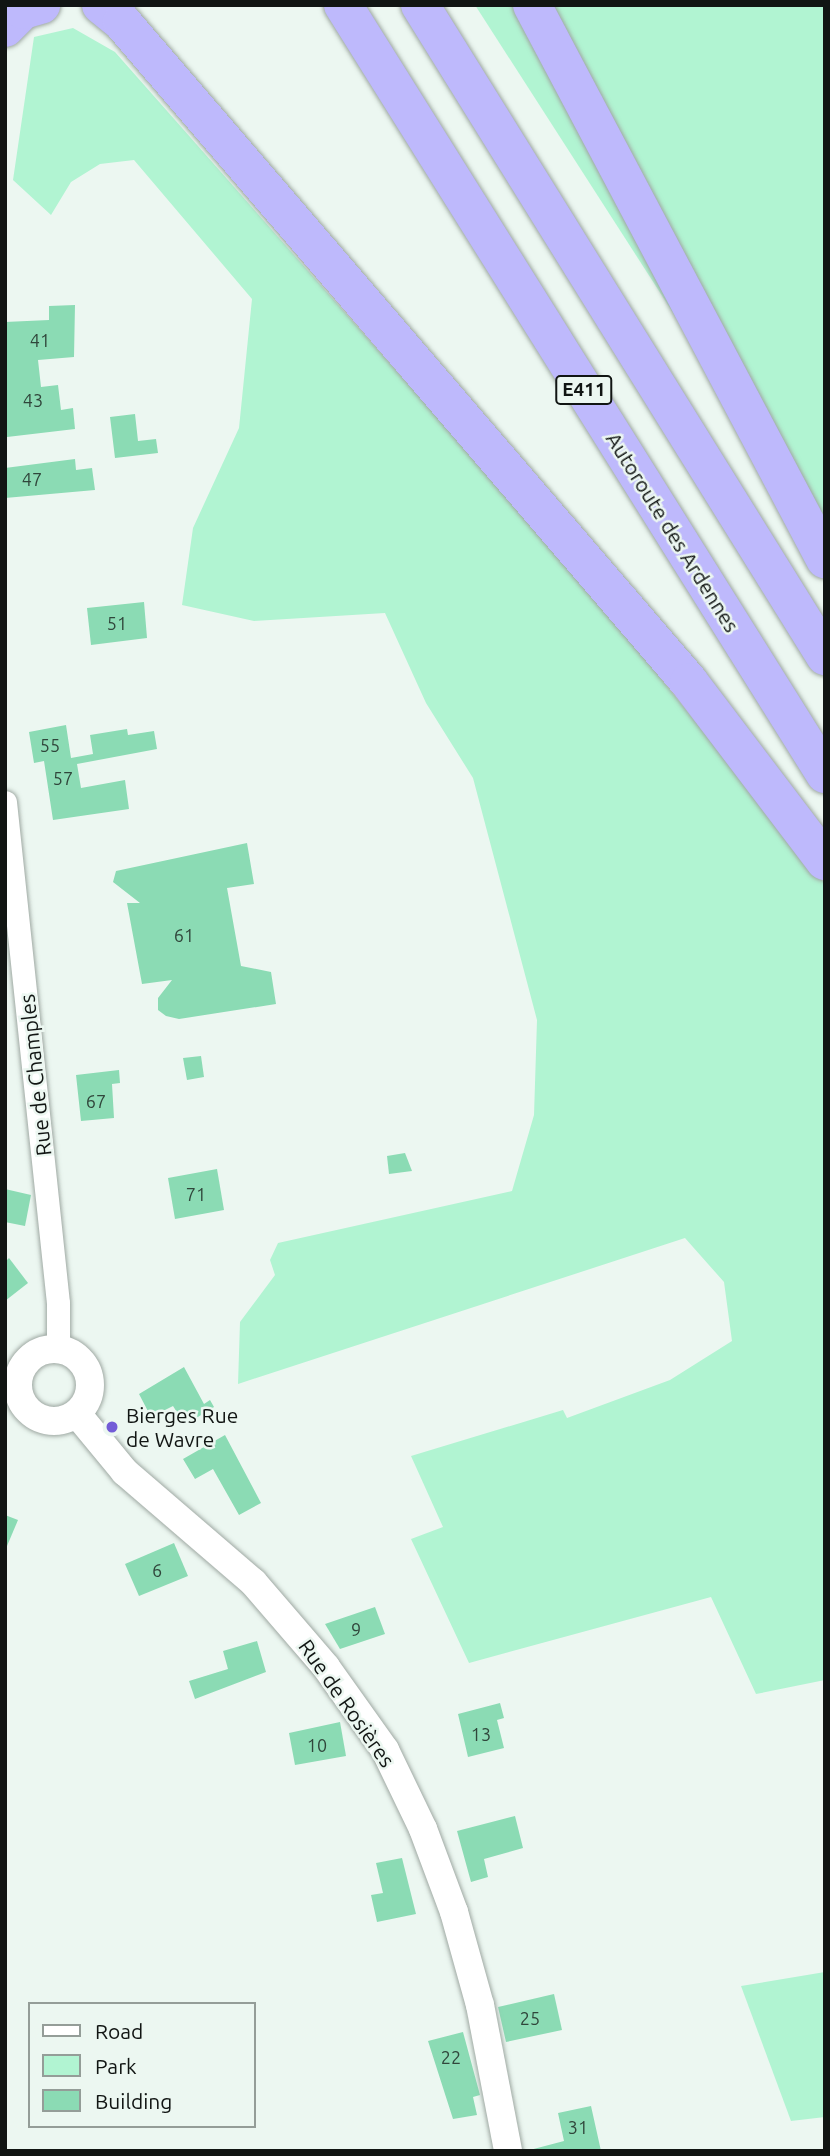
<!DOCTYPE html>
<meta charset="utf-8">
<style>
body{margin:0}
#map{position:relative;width:830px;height:2156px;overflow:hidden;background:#ecf7f1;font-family:Ubuntu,sans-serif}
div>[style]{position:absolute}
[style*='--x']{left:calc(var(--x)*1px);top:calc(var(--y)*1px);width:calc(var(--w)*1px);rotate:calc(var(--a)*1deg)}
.green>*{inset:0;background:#b1f4d2}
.building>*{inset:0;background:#8bdbb4}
.roads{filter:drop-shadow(0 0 2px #9fa9a3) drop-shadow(0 0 2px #9fa9a3)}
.minor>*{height:23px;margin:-11.5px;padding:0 11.5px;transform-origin:11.5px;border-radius:11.5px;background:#fff}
.tertiary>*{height:28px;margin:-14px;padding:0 14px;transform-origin:14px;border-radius:14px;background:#fff}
.tertiary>.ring{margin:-14px;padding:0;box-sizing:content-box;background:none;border:28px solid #fff;border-radius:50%}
.motorway>*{height:38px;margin:-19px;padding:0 19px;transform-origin:19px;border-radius:19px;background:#beb9fc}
.dots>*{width:19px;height:19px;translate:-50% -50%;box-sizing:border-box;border:4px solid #ecf7f1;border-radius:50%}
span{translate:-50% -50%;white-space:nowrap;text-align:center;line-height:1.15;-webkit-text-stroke:5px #ecf7f1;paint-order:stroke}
.number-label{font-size:18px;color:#30463b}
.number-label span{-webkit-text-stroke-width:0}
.shield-label span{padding:2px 5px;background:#ecf7f1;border:2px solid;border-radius:5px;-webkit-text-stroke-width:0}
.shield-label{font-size:19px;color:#111513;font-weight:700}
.street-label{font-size:21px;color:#111513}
.poi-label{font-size:21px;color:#111513}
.left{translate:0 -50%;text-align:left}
.frame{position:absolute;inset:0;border:7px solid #111513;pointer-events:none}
.legend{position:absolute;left:28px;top:2002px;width:228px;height:126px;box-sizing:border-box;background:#ecf7f1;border:2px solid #949d98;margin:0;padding:9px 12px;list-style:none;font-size:21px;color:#111513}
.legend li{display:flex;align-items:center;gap:14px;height:35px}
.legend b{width:35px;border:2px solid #949d98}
</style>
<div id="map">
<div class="green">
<div style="clip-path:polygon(475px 5px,825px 5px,825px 549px)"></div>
<div style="clip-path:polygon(73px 28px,115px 52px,594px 595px,825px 884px,825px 1680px,756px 1694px,711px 1597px,469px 1663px,411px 1539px,443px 1527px,411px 1456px,563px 1410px,567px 1418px,670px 1380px,732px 1341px,724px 1282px,685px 1238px,238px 1384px,240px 1322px,275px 1275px,270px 1260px,278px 1243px,512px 1191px,534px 1115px,537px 1020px,473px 778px,426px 703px,385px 613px,254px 621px,182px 605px,193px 528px,239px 428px,252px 299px,134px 160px,100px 164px,71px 182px,51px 215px,13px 180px,34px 37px)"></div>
<div style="clip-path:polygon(825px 1972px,825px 2117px,791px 2121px,741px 1986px)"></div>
</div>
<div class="building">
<div style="clip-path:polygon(75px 305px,74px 357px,38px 360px,41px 387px,58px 385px,61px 410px,73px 408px,75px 429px,7px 437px,5px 322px,49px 320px,49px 306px)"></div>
<div style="clip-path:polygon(135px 414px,138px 441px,156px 439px,158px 453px,115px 458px,110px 417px)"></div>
<div style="clip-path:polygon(75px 459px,76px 470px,92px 468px,95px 490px,5px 498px,5px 468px)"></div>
<div style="clip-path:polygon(144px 602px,147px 638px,91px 645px,87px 608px)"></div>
<div style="clip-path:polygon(66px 725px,71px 758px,93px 754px,90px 735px,127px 729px,128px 735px,154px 731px,157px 749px,77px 764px,81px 788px,125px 780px,129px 809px,53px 820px,44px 761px,34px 763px,29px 732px)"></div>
<div style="clip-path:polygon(247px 843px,254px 884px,227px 888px,241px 966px,271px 972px,276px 1004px,179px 1019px,166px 1016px,158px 1010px,158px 998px,172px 980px,142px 984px,127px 903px,140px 903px,113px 882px,116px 871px)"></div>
<div style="clip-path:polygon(201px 1056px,204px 1077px,187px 1080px,183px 1058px)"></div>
<div style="clip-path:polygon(119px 1070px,120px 1083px,112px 1084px,114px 1118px,81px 1121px,76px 1075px)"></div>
<div style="clip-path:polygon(405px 1153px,412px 1171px,389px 1174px,387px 1156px)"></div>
<div style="clip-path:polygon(217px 1169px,224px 1210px,175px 1219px,168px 1178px)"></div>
<div style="clip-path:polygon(5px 1189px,31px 1195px,25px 1226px,5px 1222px)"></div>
<div style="clip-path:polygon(9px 1258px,28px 1283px,5px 1301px,5px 1262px)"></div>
<div style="clip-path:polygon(184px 1367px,204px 1404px,210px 1400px,214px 1407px,185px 1425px,173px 1406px,151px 1417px,139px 1394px)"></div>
<div style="clip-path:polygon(225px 1435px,261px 1503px,239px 1515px,213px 1469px,195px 1479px,183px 1459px)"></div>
<div style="clip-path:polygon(5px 1515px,18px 1520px,7px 1546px,5px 1545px)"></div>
<div style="clip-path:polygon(174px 1543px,188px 1576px,139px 1596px,125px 1564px)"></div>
<div style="clip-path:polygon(375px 1607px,385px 1634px,340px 1649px,325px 1624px)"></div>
<div style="clip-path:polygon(257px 1641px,266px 1672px,195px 1699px,189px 1681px,228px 1669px,223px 1651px)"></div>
<div style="clip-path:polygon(500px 1703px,504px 1718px,497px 1720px,504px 1748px,468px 1757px,458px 1714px)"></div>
<div style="clip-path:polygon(340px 1722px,346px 1756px,295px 1765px,289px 1733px)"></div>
<div style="clip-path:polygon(515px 1816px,523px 1848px,484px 1859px,488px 1877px,471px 1882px,457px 1831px)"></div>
<div style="clip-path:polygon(402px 1858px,416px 1914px,377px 1922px,371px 1895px,383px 1893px,376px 1863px)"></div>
<div style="clip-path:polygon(554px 1994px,562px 2030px,506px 2042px,498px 2007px)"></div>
<div style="clip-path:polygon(463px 2032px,480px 2095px,473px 2097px,477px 2115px,453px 2119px,428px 2041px)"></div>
<div style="clip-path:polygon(591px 2106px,601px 2151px,526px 2151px,564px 2141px,558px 2113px)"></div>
</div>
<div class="roads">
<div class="minor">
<div style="--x:5;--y:802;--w:504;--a:83.96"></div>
<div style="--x:58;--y:1303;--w:46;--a:90"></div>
</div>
<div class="tertiary">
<div class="ring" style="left:18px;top:1349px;width:44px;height:44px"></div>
<div style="--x:78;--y:1415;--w:74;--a:50.5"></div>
<div style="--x:125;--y:1472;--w:169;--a:40.7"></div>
<div style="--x:253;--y:1582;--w:112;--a:49.3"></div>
<div style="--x:326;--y:1667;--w:102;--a:54.6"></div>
<div style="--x:385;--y:1750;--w:88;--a:64.3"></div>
<div style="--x:423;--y:1829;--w:89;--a:69.5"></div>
<div style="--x:454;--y:1912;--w:97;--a:74.4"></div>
<div style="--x:480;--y:2005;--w:149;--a:79.1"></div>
</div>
<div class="motorway">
<div style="--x:101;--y:5;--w:27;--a:39"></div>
<div style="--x:122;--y:22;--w:870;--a:49.33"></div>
<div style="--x:689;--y:682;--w:225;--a:52.8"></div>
<div style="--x:343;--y:5;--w:908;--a:57.92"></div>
<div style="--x:420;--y:5;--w:767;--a:58.11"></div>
<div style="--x:532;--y:5;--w:627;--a:62.13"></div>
<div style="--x:5;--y:28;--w:25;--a:-45"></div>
<div style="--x:23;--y:10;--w:19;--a:-16"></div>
</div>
</div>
<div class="dots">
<div style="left:112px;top:1427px;background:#735cd7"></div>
</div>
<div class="number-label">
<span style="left:40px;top:340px">41</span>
<span style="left:33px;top:400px">43</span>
<span style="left:32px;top:479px">47</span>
<span style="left:117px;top:623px">51</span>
<span style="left:50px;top:745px">55</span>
<span style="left:63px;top:778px">57</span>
<span style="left:184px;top:935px">61</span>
<span style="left:96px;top:1101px">67</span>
<span style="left:196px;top:1194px">71</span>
<span style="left:157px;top:1570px">6</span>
<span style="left:356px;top:1629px">9</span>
<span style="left:481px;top:1734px">13</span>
<span style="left:317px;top:1745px">10</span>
<span style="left:530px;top:2018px">25</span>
<span style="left:451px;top:2057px">22</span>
<span style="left:578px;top:2127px">31</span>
</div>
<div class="shield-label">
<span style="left:584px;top:390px">E411</span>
</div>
<div class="street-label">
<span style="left:673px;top:532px;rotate:58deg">Autoroute des Ardennes</span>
<span style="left:35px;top:1075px;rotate:-96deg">Rue de Champles</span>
<span style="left:347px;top:1703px;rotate:55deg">Rue de Rosières</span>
</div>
<div class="poi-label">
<span class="left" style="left:126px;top:1427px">Bierges Rue<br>de Wavre</span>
</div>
<div class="frame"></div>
<ul class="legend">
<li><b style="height:9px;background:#fff"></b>Road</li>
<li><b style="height:19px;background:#b1f4d2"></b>Park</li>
<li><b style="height:19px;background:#8bdbb4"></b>Building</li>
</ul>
</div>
